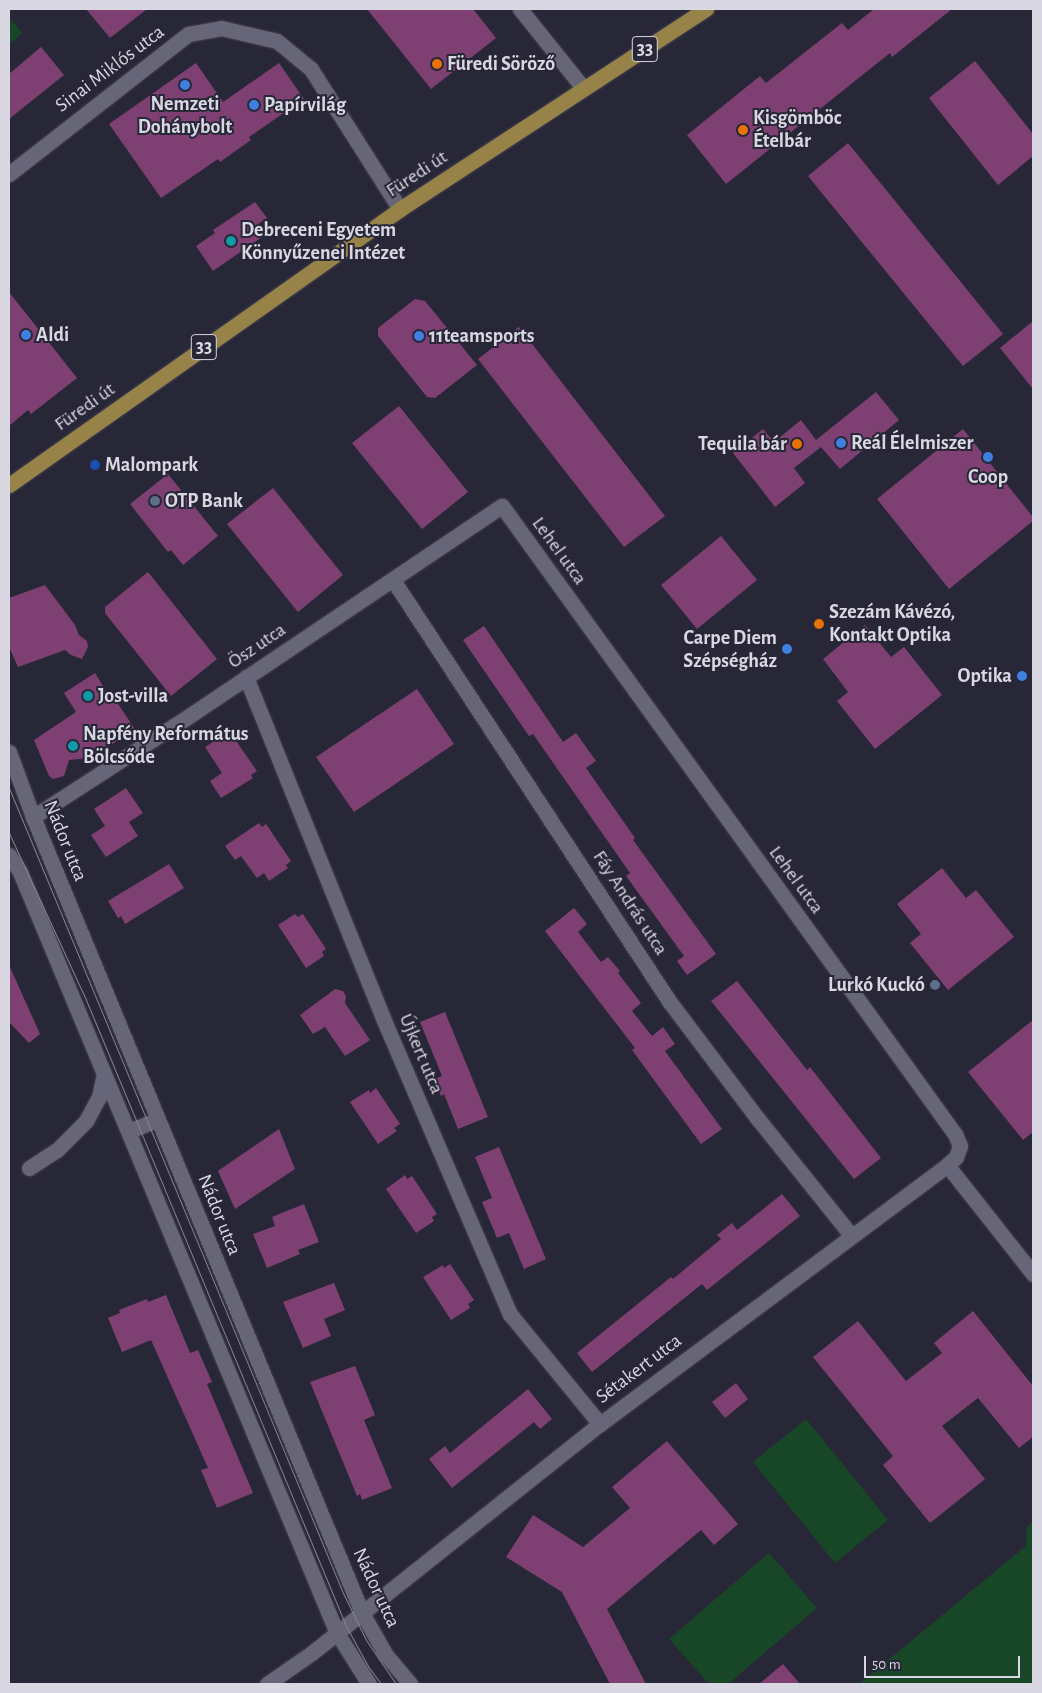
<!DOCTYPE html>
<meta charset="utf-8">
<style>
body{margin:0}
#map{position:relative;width:1042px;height:1693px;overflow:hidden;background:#282737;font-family:"Alegreya Sans",sans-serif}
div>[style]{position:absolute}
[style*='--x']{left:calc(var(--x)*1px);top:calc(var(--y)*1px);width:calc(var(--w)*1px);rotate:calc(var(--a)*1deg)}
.green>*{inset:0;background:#184728}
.building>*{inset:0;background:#7e4073}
.roads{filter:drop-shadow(0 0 1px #454451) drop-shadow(0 0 1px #454451)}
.minor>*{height:15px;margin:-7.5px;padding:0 7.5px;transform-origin:7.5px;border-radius:7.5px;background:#676679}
.major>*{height:15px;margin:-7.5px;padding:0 7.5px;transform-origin:7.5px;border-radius:7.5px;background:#978247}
.tram>*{height:1px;margin:-0.5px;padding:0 0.5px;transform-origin:0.5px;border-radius:0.5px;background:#848390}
.dots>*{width:14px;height:14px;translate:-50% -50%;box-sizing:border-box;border:2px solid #282737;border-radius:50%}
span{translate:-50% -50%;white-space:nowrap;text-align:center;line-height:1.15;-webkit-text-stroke:4px #282737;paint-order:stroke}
.shield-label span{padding:1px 4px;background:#282737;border:1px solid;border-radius:4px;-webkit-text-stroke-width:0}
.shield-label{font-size:19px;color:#d8d7e2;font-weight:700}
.poi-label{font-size:20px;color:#d8d7e2;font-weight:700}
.left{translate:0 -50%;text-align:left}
.right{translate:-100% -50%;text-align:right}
.street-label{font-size:20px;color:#d8d7e2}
.frame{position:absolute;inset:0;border:10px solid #d8d7e2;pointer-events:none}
.scale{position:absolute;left:864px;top:1656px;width:156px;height:22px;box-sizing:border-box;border:2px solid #d8d7e2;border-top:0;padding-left:6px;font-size:15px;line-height:18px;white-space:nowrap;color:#d8d7e2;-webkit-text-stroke:4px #282737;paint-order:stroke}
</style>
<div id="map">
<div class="green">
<div style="clip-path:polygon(9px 17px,22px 33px,9px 44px)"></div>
<div style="clip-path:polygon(806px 1419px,888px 1520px,835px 1563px,753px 1462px)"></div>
<div style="clip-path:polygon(1033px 1522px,1033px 1684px,859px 1684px,1026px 1546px,1027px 1527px)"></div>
<div style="clip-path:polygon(769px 1553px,817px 1608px,728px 1684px,709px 1684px,669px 1639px)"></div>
</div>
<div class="building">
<div style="clip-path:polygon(86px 9px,147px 9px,110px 38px)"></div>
<div style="clip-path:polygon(367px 9px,473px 9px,496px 38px,431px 89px)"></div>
<div style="clip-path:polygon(874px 9px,952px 9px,892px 57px,890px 53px,726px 184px,687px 135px,760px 76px,766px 83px,842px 23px,848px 30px)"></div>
<div style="clip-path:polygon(41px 47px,64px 75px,9px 119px,9px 74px)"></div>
<div style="clip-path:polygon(975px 61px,1033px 134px,1033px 156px,998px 185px,929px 98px)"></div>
<div style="clip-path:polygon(196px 63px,223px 102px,279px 63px,304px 99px,249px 137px,251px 140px,220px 162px,218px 159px,161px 198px,109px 124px)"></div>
<div style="clip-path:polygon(848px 143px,1003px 334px,963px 366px,808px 176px)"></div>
<div style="clip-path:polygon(255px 202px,267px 218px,258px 224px,265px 235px,213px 271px,196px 246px,215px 233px,213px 230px)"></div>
<div style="clip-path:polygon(9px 292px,77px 378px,31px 414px,28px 410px,9px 426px)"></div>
<div style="clip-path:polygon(415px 299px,425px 301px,477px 365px,435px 398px,427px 397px,378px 336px,378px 328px)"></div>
<div style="clip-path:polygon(1033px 321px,1033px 389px,1000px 348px)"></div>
<div style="clip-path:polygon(519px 327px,665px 516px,624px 547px,478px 359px)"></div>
<div style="clip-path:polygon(876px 392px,899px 420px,840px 469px,821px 447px,794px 468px,805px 483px,775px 507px,733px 453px,763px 429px,774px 442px,801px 420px,816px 440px)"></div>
<div style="clip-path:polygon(399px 406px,468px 492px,422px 529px,352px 443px)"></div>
<div style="clip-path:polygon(963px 429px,1033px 517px,1033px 521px,949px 589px,877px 499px)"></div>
<div style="clip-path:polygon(168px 474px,218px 536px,183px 565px,171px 550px,168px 552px,130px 504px)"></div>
<div style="clip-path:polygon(273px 488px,343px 575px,298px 612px,227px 524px)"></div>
<div style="clip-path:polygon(721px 536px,757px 580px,697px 629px,661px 585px)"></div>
<div style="clip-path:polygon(148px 572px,217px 659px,171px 696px,105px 613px,105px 607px)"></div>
<div style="clip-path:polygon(45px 585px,75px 625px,79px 635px,87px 641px,88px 647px,82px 659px,71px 655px,65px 650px,18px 667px,9px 647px,9px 598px)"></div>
<div style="clip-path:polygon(865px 625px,891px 657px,904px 647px,942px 695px,875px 749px,837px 701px,848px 692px,823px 659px)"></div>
<div style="clip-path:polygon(484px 626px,563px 742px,576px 733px,596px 761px,586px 768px,635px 838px,633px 840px,716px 954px,687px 975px,677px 961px,684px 956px,626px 876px,630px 873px,533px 734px,529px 736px,463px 640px)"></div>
<div style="clip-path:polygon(95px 673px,113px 703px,116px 701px,135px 729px,99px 753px,89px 758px,69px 760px,64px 776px,53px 779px,49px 776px,34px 740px,76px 712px,64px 693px)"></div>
<div style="clip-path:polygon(417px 689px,454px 744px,354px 812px,316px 757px)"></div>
<div style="clip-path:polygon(224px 735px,227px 739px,232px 735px,257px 771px,251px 775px,253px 778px,221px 798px,210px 781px,222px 773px,205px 747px)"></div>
<div style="clip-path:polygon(126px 788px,143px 813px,129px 822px,138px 836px,106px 857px,91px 835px,105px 826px,94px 809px)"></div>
<div style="clip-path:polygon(259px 823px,262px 827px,266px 824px,291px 861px,286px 865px,288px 868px,269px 881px,264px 873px,257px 878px,241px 856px,235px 860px,225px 846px)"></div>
<div style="clip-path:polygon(169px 864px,184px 888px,125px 924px,121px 916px,118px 918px,108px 901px)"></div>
<div style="clip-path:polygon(942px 868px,966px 898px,976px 890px,1014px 937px,948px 990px,910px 943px,921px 934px,897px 904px)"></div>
<div style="clip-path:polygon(574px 908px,587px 924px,578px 932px,601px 962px,608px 957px,620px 971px,618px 973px,641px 1003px,632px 1011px,652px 1036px,663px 1027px,675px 1044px,665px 1051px,722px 1129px,701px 1144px,632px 1050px,635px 1048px,545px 931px)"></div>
<div style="clip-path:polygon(295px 914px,298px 917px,303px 914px,326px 949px,322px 952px,324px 956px,306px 968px,278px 925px)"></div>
<div style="clip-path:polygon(9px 965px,40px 1034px,29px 1043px,9px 1022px)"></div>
<div style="clip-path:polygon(737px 981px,807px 1070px,810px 1067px,881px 1158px,854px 1179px,711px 1001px)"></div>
<div style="clip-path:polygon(335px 989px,343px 991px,346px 996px,345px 1003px,370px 1040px,345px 1056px,325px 1027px,313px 1034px,300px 1015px)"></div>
<div style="clip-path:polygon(445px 1012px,488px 1117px,458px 1129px,444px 1094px,441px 1096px,434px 1079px,442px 1076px,420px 1022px)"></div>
<div style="clip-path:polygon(1033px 1020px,1033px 1132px,1023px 1140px,968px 1072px)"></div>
<div style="clip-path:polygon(376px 1088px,400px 1124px,394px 1128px,397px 1131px,378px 1144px,350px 1102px,369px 1090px,370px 1093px)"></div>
<div style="clip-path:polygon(279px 1129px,295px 1169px,235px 1209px,218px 1171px)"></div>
<div style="clip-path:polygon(499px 1147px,546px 1259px,524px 1269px,509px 1233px,497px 1238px,482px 1202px,492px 1198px,475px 1157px)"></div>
<div style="clip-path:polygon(405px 1175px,407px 1179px,412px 1176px,437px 1214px,432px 1217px,434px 1221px,416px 1233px,386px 1189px)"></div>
<div style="clip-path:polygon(782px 1194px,800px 1216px,707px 1290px,702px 1284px,592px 1372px,577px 1353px,671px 1277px,673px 1279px,721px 1239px,717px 1235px,732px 1223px,737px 1230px)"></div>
<div style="clip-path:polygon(304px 1204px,319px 1242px,298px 1250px,300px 1254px,267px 1268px,253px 1234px,275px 1226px,272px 1217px)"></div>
<div style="clip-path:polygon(450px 1264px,474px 1300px,468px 1304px,470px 1308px,451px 1320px,423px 1277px,443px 1265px,444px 1268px)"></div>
<div style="clip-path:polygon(334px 1283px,345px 1310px,324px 1319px,331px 1336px,303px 1348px,283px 1302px)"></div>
<div style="clip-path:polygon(166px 1295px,190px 1353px,198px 1350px,212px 1382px,207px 1384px,253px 1493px,217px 1508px,201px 1470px,208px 1468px,151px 1340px,122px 1352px,108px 1318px,120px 1313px,119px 1310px,147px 1299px,148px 1302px)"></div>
<div style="clip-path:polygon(973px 1311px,1033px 1386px,1033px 1437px,1019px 1448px,978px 1398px,942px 1426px,985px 1479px,930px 1523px,883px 1465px,893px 1456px,813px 1357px,858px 1321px,906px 1381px,942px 1353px,934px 1343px)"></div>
<div style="clip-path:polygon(355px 1366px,375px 1415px,364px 1420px,392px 1488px,362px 1500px,360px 1494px,357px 1496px,310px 1382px)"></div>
<div style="clip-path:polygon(736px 1383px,748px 1399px,725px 1418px,712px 1402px)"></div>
<div style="clip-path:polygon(528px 1389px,552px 1419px,540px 1429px,534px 1422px,452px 1488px,429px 1459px,445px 1446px,450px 1453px)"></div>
<div style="clip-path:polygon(667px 1441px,738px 1524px,714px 1545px,701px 1530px,607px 1609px,646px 1684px,610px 1684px,562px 1592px,506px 1557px,533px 1515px,583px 1547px,630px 1508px,612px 1487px)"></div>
<div style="clip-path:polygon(783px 1664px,800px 1684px,759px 1684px)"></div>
</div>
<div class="roads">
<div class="minor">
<div style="--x:520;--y:9;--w:102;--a:51.3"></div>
<div style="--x:9;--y:174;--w:227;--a:-38"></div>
<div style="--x:188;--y:34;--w:34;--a:-10"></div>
<div style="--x:221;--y:28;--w:57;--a:13.1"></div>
<div style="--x:277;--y:41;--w:44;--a:39.5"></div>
<div style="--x:311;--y:69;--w:166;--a:57.6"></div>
<div style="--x:393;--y:580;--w:503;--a:56.75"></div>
<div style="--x:669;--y:1001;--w:148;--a:53"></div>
<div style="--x:758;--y:1119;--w:149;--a:51.3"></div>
<div style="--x:246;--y:677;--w:367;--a:68.1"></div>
<div style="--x:383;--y:1018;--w:322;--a:66.8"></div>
<div style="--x:510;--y:1314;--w:142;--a:50.7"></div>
<div style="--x:9;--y:752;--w:69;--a:69.7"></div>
<div style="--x:33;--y:817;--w:861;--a:67.54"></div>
<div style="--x:362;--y:1613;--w:48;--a:60.3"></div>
<div style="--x:386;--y:1655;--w:38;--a:50"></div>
<div style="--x:33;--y:817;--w:171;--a:-32.9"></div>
<div style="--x:177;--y:724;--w:391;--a:-33.9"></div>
<div style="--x:502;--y:506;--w:774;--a:54.2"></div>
<div style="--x:955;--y:1134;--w:13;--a:67"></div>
<div style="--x:960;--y:1146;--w:12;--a:110"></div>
<div style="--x:956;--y:1157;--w:12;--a:138"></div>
<div style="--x:947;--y:1165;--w:139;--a:51.7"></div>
<div style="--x:9;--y:855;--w:20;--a:57"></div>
<div style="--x:20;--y:872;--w:824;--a:67.39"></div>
<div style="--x:337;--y:1633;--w:60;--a:57.9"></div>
<div style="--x:129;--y:1131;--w:31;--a:-22"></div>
<div style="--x:29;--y:1168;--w:33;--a:-33"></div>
<div style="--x:57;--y:1150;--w:41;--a:-45"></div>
<div style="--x:86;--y:1121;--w:27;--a:-62"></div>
<div style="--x:99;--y:1097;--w:24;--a:-78"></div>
<div style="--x:267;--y:1684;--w:56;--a:-34.8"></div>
<div style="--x:313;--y:1652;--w:367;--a:-38.5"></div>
<div style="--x:600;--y:1424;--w:433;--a:-36.7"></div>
</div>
<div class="major">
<div style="--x:9;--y:485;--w:479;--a:-35.2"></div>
<div style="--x:400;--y:209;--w:366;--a:-33.2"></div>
</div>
</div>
<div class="tram">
<div style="--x:9;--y:788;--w:872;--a:67.47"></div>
<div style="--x:343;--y:1593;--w:52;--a:63.9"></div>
<div style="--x:366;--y:1640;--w:53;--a:55.7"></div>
<div style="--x:9;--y:833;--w:179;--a:65.2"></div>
<div style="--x:84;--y:995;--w:683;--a:67.45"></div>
<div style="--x:346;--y:1626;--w:46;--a:61.2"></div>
<div style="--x:368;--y:1666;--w:22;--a:54"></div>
</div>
<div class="dots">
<div style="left:437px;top:64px;background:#e8710a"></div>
<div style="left:185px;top:85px;background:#3f7fe0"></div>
<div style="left:254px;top:105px;background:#3f7fe0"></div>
<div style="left:743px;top:130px;background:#e8710a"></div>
<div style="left:231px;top:241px;background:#0f9aa8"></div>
<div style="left:26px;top:335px;background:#3f7fe0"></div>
<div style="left:419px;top:336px;background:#3f7fe0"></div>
<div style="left:841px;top:443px;background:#3f7fe0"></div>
<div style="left:797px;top:444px;background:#e8710a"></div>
<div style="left:988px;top:457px;background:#3f7fe0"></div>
<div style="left:95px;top:465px;background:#1a4fb4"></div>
<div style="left:155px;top:501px;background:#5c6f8a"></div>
<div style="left:819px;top:624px;background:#e8710a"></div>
<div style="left:787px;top:649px;background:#3f7fe0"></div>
<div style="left:1022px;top:676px;background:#3f7fe0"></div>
<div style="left:88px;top:696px;background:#0f9aa8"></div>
<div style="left:73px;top:746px;background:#0f9aa8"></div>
<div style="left:935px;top:985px;background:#5c6f8a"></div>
</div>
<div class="shield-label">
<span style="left:645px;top:49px">33</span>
<span style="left:204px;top:347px">33</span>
</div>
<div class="poi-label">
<span class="left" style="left:447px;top:64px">Füredi Söröző</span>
<span style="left:185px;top:116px">Nemzeti<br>Dohánybolt</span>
<span class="left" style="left:264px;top:105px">Papírvilág</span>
<span class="left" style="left:753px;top:130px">Kisgömböc<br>Ételbár</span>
<span class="left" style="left:241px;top:242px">Debreceni Egyetem<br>Könnyűzenei Intézet</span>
<span class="left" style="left:36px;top:335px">Aldi</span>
<span class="left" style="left:429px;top:336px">11teamsports</span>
<span class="left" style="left:851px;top:443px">Reál Élelmiszer</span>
<span class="right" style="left:787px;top:444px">Tequila bár</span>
<span class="left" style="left:105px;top:465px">Malompark</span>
<span style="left:988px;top:477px">Coop</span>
<span class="left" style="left:165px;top:501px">OTP Bank</span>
<span class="left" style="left:829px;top:624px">Szezám Kávézó,<br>Kontakt Optika</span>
<span class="right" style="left:777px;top:650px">Carpe Diem<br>Szépségház</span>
<span class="right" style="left:1012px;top:676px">Optika</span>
<span class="left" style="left:98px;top:696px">Jost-villa</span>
<span class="left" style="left:83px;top:746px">Napfény Református<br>Bölcsőde</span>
<span class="right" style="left:925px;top:985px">Lurkó Kuckó</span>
</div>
<div class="street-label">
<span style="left:110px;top:69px;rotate:-37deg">Sinai Miklós utca</span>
<span style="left:417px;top:174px;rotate:-33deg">Füredi út</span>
<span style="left:85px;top:407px;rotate:-35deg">Füredi út</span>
<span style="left:559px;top:551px;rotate:54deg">Lehel utca</span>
<span style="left:257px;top:646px;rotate:-34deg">Ösz utca</span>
<span style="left:65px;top:841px;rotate:68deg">Nádor utca</span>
<span style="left:796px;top:880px;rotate:54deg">Lehel utca</span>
<span style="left:630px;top:903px;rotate:57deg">Fáy András utca</span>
<span style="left:421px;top:1054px;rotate:67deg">Újkert utca</span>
<span style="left:219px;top:1215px;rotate:68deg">Nádor utca</span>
<span style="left:639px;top:1369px;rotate:-37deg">Sétakert utca</span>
<span style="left:376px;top:1588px;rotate:65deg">Nádor utca</span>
</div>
<div class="frame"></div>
<div class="scale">50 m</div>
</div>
